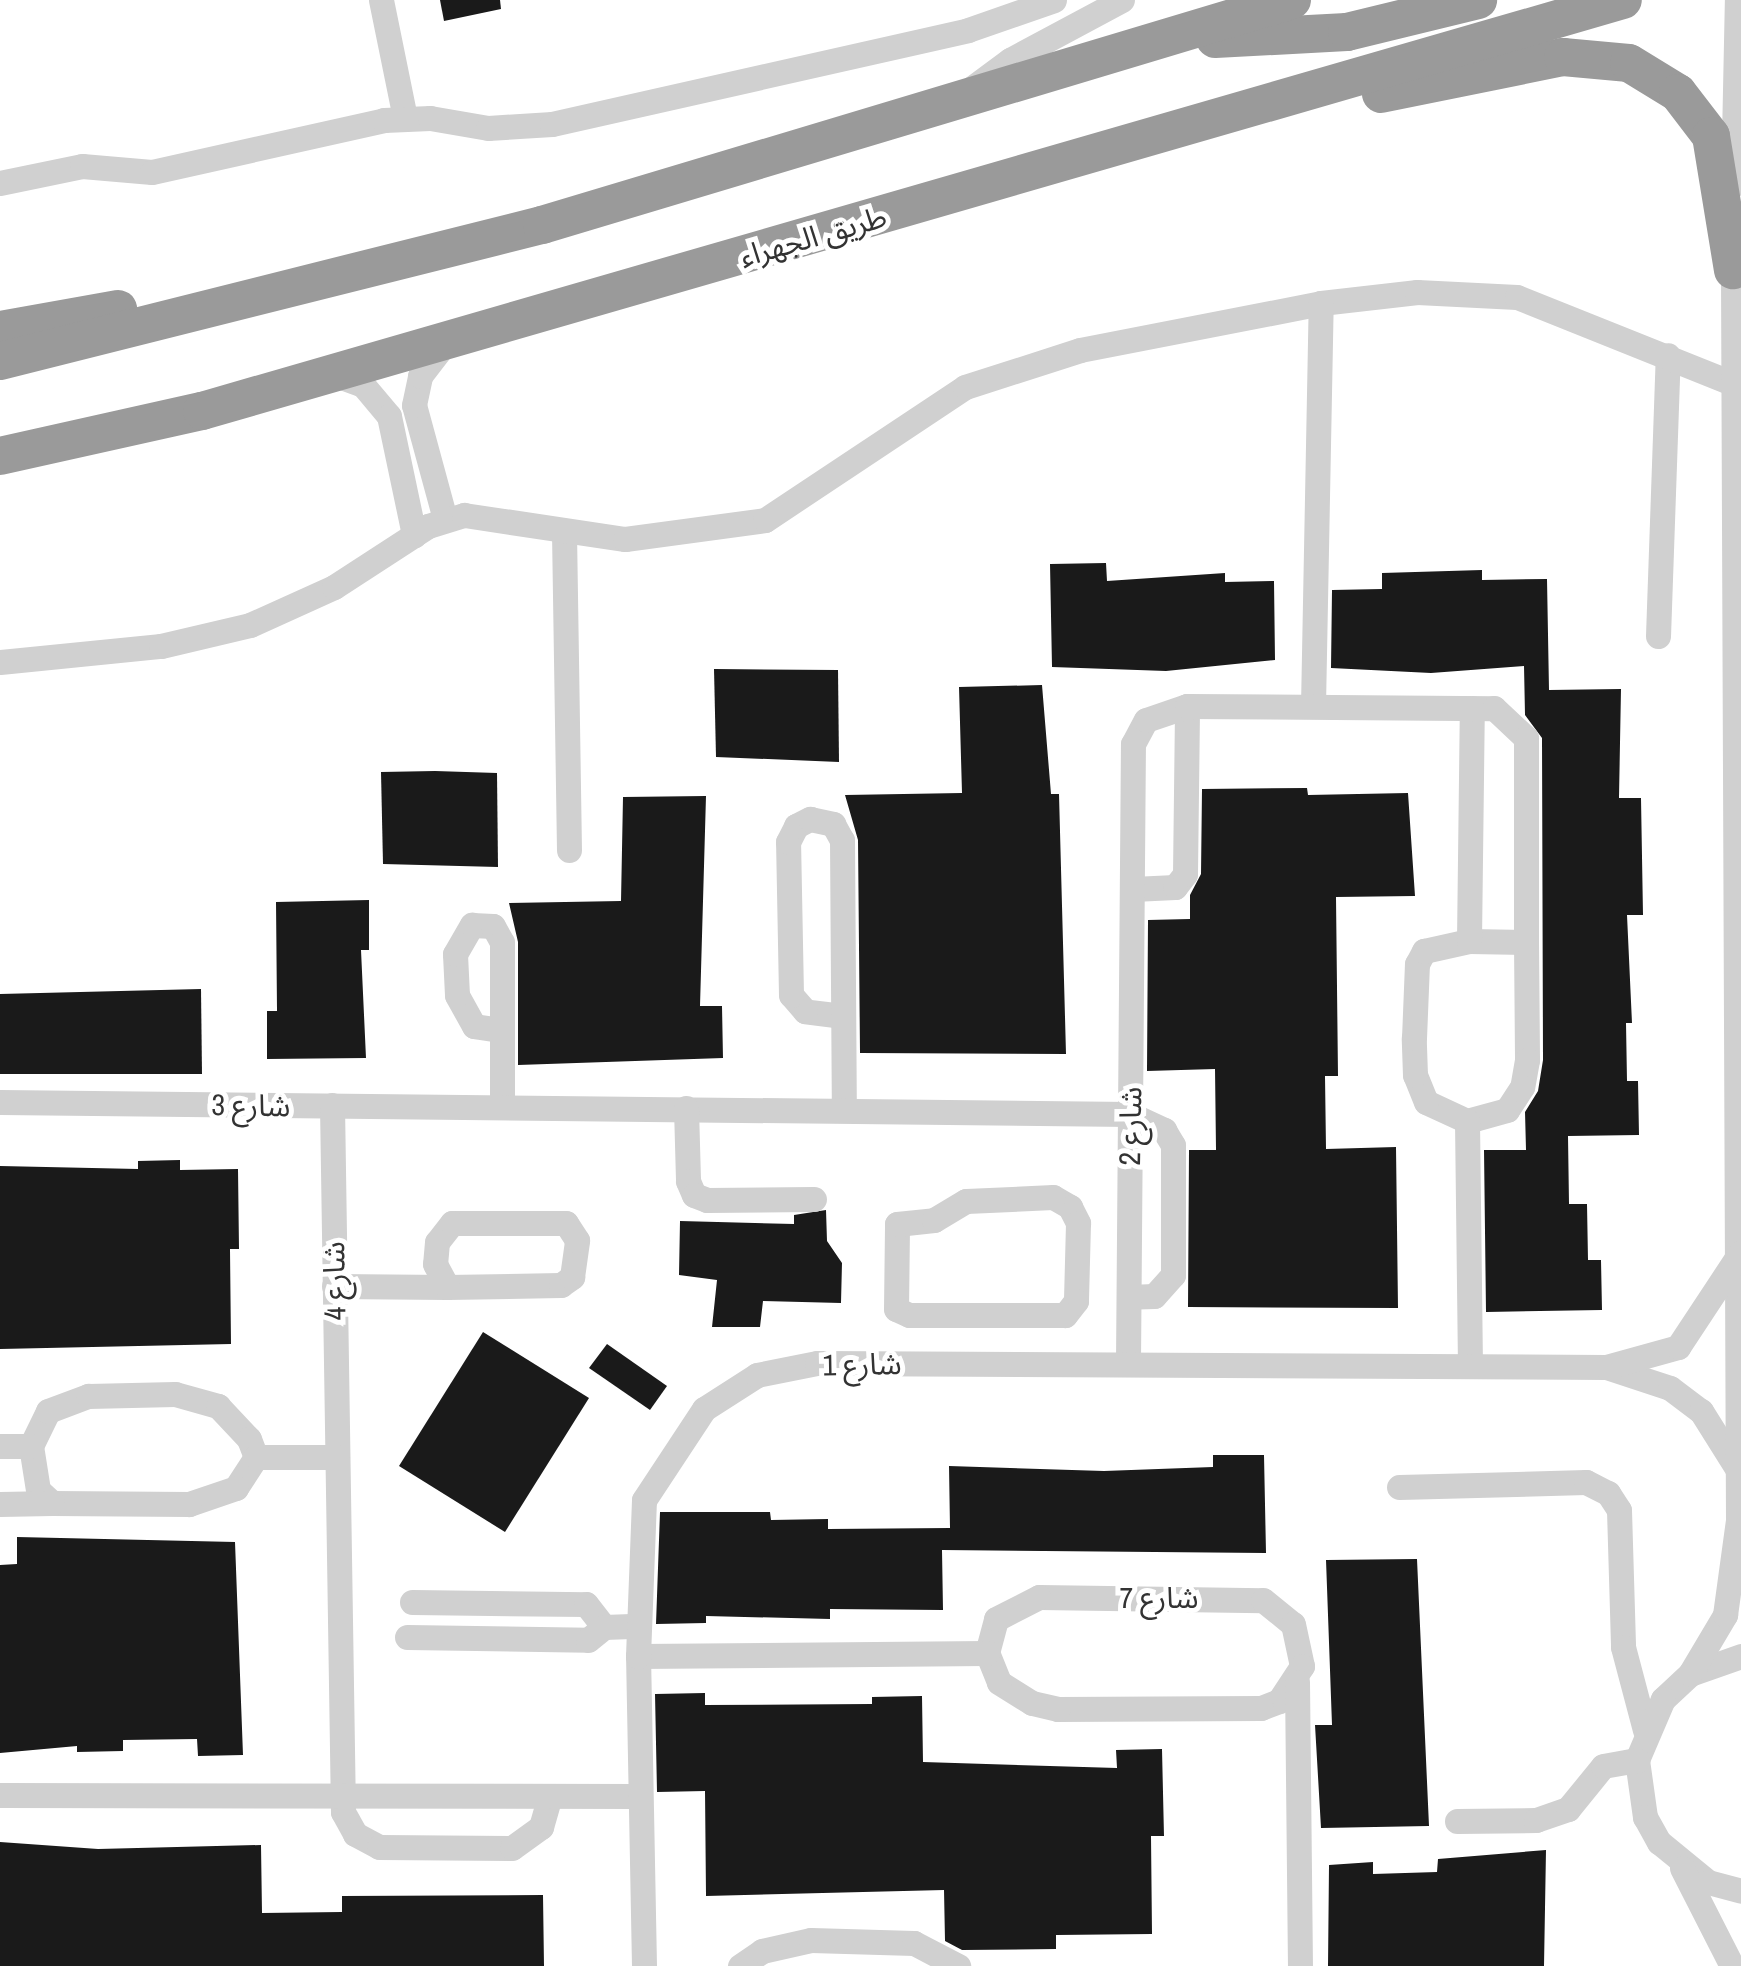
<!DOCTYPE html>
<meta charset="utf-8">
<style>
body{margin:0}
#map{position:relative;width:1741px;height:1966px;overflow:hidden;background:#fff;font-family:"Archivo Narrow","Noto Sans Arabic",sans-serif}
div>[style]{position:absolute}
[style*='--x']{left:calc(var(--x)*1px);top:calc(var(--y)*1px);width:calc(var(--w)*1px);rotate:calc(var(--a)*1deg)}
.building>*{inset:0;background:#1a1a1a}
.minor>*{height:25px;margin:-12.5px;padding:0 12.5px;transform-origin:12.5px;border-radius:12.5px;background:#d0d0d0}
.highway>*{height:38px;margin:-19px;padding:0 19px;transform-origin:19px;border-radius:19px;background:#9a9a9a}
span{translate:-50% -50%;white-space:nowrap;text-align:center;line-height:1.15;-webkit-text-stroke:10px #fff;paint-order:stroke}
.street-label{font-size:30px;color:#333}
</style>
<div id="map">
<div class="building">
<div style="clip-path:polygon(440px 0,500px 0,501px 9px,444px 21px)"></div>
<div style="clip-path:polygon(1106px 563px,1107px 581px,1225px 573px,1225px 582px,1274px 581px,1275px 660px,1166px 671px,1052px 667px,1050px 564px)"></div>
<div style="clip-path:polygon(1482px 570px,1482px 580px,1547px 579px,1549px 690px,1621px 689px,1619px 798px,1641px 798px,1643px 915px,1627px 915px,1632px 1023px,1626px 1023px,1627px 1081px,1638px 1081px,1639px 1135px,1568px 1136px,1569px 1204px,1587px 1204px,1588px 1260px,1601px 1260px,1602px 1310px,1486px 1312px,1484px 1150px,1526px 1150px,1525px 1112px,1538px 1091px,1543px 1060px,1542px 738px,1525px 715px,1524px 666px,1431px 673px,1331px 668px,1332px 590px,1382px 589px,1382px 573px)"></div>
<div style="clip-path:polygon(714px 669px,838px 670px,839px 762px,716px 757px)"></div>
<div style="clip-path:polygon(1042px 685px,1051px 794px,1059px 794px,1066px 1054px,860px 1053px,858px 840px,845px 795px,962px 793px,959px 687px)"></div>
<div style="clip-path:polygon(435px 771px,497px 773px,498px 867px,383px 864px,381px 772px)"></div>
<div style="clip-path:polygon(1307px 788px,1308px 795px,1408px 793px,1415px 896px,1336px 897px,1338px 1076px,1325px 1076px,1326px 1149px,1396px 1147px,1398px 1308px,1188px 1307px,1189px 1150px,1216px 1150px,1215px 1069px,1147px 1071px,1148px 920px,1190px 919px,1190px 895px,1201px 874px,1202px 789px)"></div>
<div style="clip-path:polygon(706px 796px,700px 1006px,722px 1006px,723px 1058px,518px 1065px,518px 942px,509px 903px,621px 901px,623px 797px)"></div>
<div style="clip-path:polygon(369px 900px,369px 950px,361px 950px,366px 1058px,267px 1059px,267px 1011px,277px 1011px,276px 902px)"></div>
<div style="clip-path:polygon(201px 989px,202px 1074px,0 1074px,0 994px)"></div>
<div style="clip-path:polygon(180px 1160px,180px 1170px,238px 1169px,239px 1249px,230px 1249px,231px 1344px,0 1349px,0 1166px,138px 1169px,138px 1161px)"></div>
<div style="clip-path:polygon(826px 1210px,827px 1241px,842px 1263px,841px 1303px,763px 1301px,760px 1327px,712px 1327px,717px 1280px,679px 1275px,680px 1221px,794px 1224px,794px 1215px)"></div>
<div style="clip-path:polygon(483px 1332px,589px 1398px,505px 1532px,399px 1466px)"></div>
<div style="clip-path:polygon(607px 1344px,667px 1386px,650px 1410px,589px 1368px)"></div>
<div style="clip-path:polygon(1213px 1455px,1264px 1455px,1266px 1553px,942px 1550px,943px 1610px,830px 1609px,830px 1619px,706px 1616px,706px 1623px,656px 1624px,660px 1512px,770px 1512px,771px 1520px,828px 1519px,828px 1529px,950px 1528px,949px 1466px,1104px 1471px,1213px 1467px)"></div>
<div style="clip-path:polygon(17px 1537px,235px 1542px,243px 1755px,198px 1756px,197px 1739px,123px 1740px,123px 1751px,77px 1752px,77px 1746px,0 1753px,0 1565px,17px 1564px)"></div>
<div style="clip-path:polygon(1417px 1559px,1429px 1826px,1321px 1828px,1315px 1725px,1332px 1725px,1326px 1560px)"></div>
<div style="clip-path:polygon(705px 1693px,705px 1705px,872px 1704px,872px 1697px,922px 1696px,923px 1762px,1117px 1768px,1116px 1750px,1162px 1749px,1164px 1836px,1151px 1836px,1152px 1934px,1056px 1935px,1056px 1949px,962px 1950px,945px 1941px,944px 1890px,706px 1896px,705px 1791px,657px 1792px,655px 1694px)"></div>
<div style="clip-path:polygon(0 1842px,98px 1849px,261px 1845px,262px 1913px,342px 1912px,342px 1896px,543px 1895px,544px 1966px,0 1966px)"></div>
<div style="clip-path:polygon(1546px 1850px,1544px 1966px,1328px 1966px,1329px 1865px,1373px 1862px,1373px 1874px,1437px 1872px,1438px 1859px)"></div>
</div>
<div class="minor">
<div style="--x:381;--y:0;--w:120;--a:78.5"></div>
<div style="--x:972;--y:88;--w:47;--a:-36.4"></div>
<div style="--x:1010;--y:60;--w:127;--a:-28.2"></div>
<div style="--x:0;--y:183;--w:84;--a:-11.7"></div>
<div style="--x:82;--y:166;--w:70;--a:4.9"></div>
<div style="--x:152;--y:172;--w:238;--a:-12.6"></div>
<div style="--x:384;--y:120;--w:46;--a:-2.5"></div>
<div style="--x:430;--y:118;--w:59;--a:9.8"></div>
<div style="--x:488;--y:128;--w:64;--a:-3.6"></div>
<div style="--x:552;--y:124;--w:426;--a:-12.7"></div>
<div style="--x:968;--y:30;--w:91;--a:-19.2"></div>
<div style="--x:1733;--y:185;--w:185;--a:-88.8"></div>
<div style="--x:333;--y:374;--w:32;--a:20"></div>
<div style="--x:363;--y:385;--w:40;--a:50"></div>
<div style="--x:389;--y:416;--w:122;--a:78.1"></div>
<div style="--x:445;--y:519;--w:118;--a:-105.2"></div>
<div style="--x:414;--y:405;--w:30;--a:-78"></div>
<div style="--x:420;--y:376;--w:43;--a:-52.6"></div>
<div style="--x:564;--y:532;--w:318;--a:89.1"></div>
<div style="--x:1658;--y:636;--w:281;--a:-88"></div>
<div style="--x:0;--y:662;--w:162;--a:-5.7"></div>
<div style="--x:161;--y:646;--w:91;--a:-13.3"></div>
<div style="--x:250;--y:625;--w:92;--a:-24.3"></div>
<div style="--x:334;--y:587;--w:112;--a:-33"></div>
<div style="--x:428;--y:526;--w:38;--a:-17"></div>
<div style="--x:464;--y:515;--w:163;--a:8.5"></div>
<div style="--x:625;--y:539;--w:141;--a:-7.7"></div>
<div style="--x:765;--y:520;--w:240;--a:-33.6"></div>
<div style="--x:965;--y:387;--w:121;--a:-17.8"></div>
<div style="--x:1080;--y:350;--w:246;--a:-11"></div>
<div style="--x:1321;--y:303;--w:97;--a:-6.5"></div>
<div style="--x:1417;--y:292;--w:100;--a:2.9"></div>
<div style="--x:1517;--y:297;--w:235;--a:21.8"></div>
<div style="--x:1313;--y:706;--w:403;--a:-88.9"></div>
<div style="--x:1133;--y:889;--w:42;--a:-2.7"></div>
<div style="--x:1175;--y:887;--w:16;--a:-52"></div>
<div style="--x:1185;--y:874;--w:168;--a:-89.3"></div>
<div style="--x:1469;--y:941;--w:57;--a:1"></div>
<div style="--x:1526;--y:942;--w:118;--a:89.5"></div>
<div style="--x:1527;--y:1060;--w:27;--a:100"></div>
<div style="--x:1522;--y:1087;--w:27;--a:123"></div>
<div style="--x:1507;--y:1110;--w:41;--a:164.6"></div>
<div style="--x:1467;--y:1121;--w:45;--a:-155.1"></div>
<div style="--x:1426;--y:1102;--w:29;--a:-112"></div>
<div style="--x:1415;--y:1075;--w:37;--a:-92"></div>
<div style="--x:1414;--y:1038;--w:74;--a:-87.7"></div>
<div style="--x:1417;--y:964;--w:15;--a:-62"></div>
<div style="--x:1424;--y:951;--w:46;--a:-12.5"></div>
<div style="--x:1469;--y:941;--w:233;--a:-89.3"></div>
<div style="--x:843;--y:1016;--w:38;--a:-173"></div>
<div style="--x:805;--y:1011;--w:21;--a:-131"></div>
<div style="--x:791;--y:995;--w:153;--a:-91.1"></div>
<div style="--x:788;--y:842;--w:18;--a:-63"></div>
<div style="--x:796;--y:826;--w:16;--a:-27"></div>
<div style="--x:810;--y:819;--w:24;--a:12"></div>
<div style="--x:833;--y:824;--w:18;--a:61"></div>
<div style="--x:842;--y:840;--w:269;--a:89.6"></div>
<div style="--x:501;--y:1030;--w:27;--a:-172"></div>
<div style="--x:474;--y:1026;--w:35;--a:-119"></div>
<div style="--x:457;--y:995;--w:41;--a:-92.8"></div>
<div style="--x:455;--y:954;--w:34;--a:-60"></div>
<div style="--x:472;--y:925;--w:21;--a:3"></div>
<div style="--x:493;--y:926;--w:18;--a:61"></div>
<div style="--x:502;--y:942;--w:165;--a:90"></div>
<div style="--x:0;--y:1102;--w:1130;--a:0.61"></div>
<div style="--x:1130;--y:1114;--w:38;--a:25"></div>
<div style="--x:1164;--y:1130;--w:17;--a:59"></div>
<div style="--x:1173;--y:1145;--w:130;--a:90"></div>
<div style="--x:1173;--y:1275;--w:28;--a:132"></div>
<div style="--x:1154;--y:1296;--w:25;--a:178"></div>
<div style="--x:332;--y:1105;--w:707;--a:89.11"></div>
<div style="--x:343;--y:1812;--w:25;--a:61"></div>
<div style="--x:355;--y:1834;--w:27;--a:28"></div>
<div style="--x:379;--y:1847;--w:133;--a:0.4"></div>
<div style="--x:512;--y:1848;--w:36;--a:-36"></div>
<div style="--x:541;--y:1827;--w:32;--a:-74"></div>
<div style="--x:686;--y:1108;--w:73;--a:88.4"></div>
<div style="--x:688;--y:1181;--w:15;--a:67"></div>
<div style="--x:694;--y:1195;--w:14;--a:21"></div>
<div style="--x:707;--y:1200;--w:107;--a:-0.5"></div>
<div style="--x:1467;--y:1121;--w:245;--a:89.3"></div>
<div style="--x:1053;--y:1197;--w:20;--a:30"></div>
<div style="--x:1070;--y:1207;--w:18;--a:63"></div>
<div style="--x:1078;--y:1223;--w:78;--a:91.5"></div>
<div style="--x:1076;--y:1301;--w:18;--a:128"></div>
<div style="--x:1065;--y:1315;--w:156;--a:180"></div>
<div style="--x:909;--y:1315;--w:14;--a:-155"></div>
<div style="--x:896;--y:1309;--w:85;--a:-89.3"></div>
<div style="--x:897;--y:1224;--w:37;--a:-6"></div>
<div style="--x:934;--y:1220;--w:37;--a:-31"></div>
<div style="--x:966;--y:1201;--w:87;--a:-2.6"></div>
<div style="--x:334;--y:1286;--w:113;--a:0.5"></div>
<div style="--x:447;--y:1287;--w:114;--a:-1"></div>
<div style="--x:561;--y:1285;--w:14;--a:-36"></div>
<div style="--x:572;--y:1277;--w:37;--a:-82"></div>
<div style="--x:577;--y:1240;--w:20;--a:-123"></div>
<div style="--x:566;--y:1223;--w:114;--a:180"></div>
<div style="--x:452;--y:1223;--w:24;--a:128"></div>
<div style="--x:437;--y:1242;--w:22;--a:95"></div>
<div style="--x:435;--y:1264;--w:26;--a:62"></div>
<div style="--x:1128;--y:1362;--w:618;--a:-89.54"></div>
<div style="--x:1133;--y:744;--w:27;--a:-62"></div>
<div style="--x:1146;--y:720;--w:43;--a:-18.9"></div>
<div style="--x:1187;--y:706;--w:307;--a:0.4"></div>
<div style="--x:1494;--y:708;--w:44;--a:43.2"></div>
<div style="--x:1526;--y:738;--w:204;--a:90"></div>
<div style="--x:1606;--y:1367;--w:67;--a:18.2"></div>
<div style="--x:1670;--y:1388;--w:39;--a:37"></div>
<div style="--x:1701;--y:1411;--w:70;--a:57.9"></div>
<div style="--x:175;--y:1394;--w:45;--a:15.6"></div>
<div style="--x:218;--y:1406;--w:45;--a:46.8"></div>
<div style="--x:249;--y:1439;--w:19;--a:69"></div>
<div style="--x:256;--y:1457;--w:37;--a:123"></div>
<div style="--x:236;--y:1488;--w:50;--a:161.2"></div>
<div style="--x:189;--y:1504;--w:137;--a:-179.6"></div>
<div style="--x:52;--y:1503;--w:19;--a:-137"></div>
<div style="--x:38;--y:1490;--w:45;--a:-99"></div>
<div style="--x:31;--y:1446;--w:39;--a:-64"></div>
<div style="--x:48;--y:1411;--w:43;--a:-20.6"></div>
<div style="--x:88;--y:1396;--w:87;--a:-1.3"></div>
<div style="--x:0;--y:1446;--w:31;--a:0"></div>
<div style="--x:256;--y:1457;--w:81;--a:0"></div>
<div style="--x:1399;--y:1487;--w:187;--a:-1.5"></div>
<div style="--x:1586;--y:1482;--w:25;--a:27"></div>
<div style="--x:1608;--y:1493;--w:20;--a:57"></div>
<div style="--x:1619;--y:1510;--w:137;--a:88.3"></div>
<div style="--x:1623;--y:1647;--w:86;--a:75.2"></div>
<div style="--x:0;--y:1504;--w:52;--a:-1.1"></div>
<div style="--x:1039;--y:1597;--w:224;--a:0.8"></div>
<div style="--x:1263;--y:1600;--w:38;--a:39"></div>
<div style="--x:1293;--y:1624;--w:43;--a:77.9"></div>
<div style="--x:1302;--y:1666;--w:42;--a:123.3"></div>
<div style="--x:1279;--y:1701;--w:19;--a:159"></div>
<div style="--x:1261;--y:1708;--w:203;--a:179.7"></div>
<div style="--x:1058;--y:1709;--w:27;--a:-167"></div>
<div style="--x:1032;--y:1703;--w:39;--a:-148"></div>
<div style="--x:999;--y:1682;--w:31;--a:-112"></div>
<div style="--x:987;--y:1653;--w:35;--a:-75"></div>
<div style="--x:996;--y:1619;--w:48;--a:-27.1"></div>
<div style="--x:412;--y:1602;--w:174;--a:0.7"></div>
<div style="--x:586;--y:1604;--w:29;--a:52"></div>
<div style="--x:604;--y:1627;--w:34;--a:-2"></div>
<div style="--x:407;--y:1637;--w:181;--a:0.9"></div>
<div style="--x:588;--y:1640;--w:21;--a:-39"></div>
<div style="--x:638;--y:1656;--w:349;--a:-0.5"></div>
<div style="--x:1741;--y:1656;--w:54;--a:160.6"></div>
<div style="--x:1690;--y:1674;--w:37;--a:137"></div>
<div style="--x:1663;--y:1699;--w:66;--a:113.1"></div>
<div style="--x:1637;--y:1760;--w:58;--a:82"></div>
<div style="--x:1645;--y:1817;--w:29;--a:61"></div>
<div style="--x:1659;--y:1842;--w:63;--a:39.2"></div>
<div style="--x:1708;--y:1882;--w:34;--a:15"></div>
<div style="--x:1690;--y:1674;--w:69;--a:-59.3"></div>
<div style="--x:1725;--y:1615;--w:96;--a:-82.2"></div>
<div style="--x:1738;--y:1520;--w:1265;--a:-90.23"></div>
<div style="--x:1297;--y:1682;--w:284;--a:89.4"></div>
<div style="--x:0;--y:1795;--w:640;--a:0.09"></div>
<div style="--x:1457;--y:1821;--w:79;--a:-0.7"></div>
<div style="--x:1536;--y:1820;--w:34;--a:-19"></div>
<div style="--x:1568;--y:1809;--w:55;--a:-50.9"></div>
<div style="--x:1603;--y:1766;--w:35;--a:-10"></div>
<div style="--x:1682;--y:1868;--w:110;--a:63"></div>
<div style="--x:644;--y:1966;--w:310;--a:-91.1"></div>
<div style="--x:638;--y:1656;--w:156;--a:-87.8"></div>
<div style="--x:644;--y:1500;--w:109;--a:-56.6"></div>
<div style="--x:704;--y:1409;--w:63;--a:-32.7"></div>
<div style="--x:757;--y:1375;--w:61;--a:-11.3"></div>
<div style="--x:817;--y:1363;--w:789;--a:0.29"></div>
<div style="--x:1606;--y:1367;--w:75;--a:-15.5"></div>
<div style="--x:1678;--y:1347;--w:113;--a:-56.6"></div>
<div style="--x:740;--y:1966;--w:27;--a:-34"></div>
<div style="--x:762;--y:1951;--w:50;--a:-12.7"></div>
<div style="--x:811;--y:1940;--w:103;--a:1.7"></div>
<div style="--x:914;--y:1943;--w:50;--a:27.6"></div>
</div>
<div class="highway">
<div style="--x:1215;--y:39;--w:132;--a:-3"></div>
<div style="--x:1347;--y:32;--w:135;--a:-13.7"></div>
<div style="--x:1381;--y:94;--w:186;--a:-11.5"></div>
<div style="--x:1563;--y:57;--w:66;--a:5.2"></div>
<div style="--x:1629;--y:63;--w:57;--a:31.5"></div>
<div style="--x:1678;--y:93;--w:54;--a:52.5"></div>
<div style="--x:1711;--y:136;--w:136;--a:80.7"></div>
<div style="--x:0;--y:330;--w:120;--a:-10.1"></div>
<div style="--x:0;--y:361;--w:559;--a:-14.09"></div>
<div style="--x:542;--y:225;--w:783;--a:-16.7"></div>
<div style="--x:0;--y:456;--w:207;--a:-12.6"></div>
<div style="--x:202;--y:411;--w:1479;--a:-16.13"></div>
</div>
<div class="street-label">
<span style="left:813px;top:236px;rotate:-16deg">طريق الجهراء</span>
<span style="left:251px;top:1105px;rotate:1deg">شارع 3</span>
<span style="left:1130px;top:1126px;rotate:-89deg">شارع 2</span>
<span style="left:334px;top:1281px;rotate:-91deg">شارع 4</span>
<span style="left:862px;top:1364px;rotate:-1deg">شارع 1</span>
<span style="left:1159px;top:1597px">شارع 7</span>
</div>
</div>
